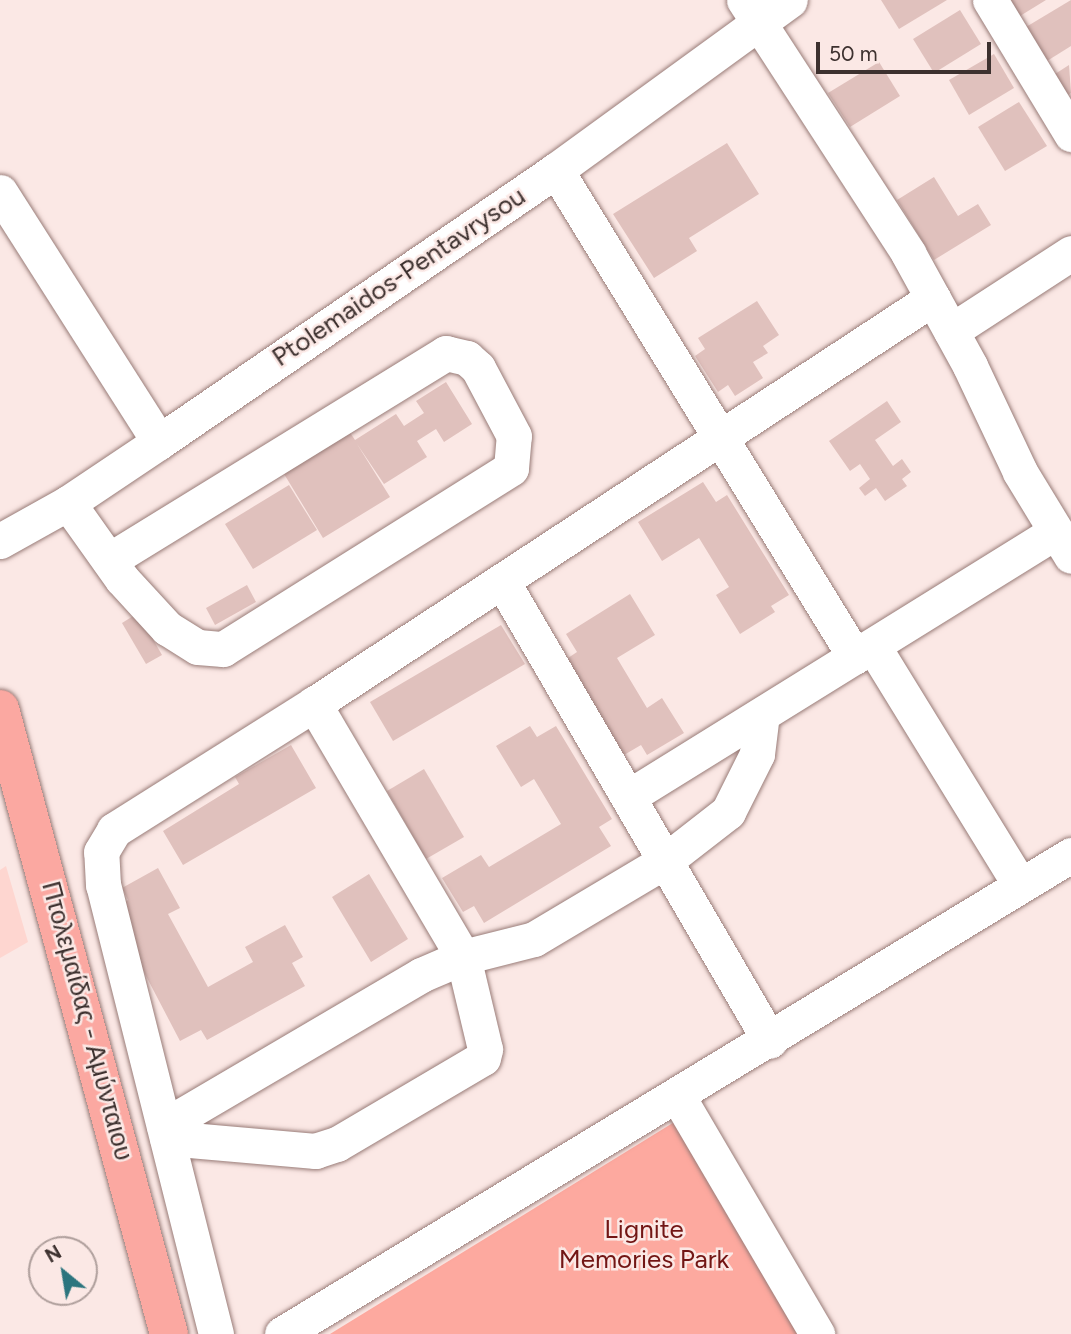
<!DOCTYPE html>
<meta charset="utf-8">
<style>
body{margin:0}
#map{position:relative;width:1071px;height:1334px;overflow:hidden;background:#fbe8e5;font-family:Figtree,sans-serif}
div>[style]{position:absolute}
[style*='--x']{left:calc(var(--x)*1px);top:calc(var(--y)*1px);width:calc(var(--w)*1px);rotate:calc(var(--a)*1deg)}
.built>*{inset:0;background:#fed6d0}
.green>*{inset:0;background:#fda99f}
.building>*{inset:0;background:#e0c1bd}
.roads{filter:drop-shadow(0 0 2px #997c78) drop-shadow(0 0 2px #997c78)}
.minor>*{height:35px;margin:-17.5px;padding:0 17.5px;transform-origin:17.5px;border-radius:17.5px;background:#fff}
.major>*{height:38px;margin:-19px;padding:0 19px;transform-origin:19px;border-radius:19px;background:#fba8a1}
span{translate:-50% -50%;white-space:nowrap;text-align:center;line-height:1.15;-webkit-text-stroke:5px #fbe8e5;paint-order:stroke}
.street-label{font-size:26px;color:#3d312f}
.park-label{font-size:26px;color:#721514}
.north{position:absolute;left:28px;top:1236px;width:70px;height:70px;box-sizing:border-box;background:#fbe8e5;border:2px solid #af9f9c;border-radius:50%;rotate:330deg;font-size:19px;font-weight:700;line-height:28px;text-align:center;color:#3d312f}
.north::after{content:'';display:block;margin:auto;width:24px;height:32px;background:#2c757e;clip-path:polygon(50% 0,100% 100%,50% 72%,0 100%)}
.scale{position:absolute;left:816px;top:42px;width:175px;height:32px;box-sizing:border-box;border:4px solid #3d312f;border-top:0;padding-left:9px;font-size:21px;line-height:24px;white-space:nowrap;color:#3d312f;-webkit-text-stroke:5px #fbe8e5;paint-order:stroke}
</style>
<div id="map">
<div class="built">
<div style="clip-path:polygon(6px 866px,28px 942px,0 958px,0 870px)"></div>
</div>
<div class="green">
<div style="clip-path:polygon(676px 1121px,802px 1334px,330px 1334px)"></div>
</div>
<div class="building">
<div style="clip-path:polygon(881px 0,947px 0,899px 29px)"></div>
<div style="clip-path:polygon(1010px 0,1046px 0,1020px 16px)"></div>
<div style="clip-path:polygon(1071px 0,1071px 46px,1047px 61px,1026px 27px)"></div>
<div style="clip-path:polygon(960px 10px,981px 44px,934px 73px,913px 39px)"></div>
<div style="clip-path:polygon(994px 54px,1014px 88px,969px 115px,949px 80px)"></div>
<div style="clip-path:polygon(879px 62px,900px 96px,850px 127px,828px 93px)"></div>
<div style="clip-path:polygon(1069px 65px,1071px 93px,1068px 95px,1055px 74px)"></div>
<div style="clip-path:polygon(1019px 102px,1047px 146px,1005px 171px,978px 127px)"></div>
<div style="clip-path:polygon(727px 143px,759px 194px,689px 238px,697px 251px,654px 278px,613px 214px)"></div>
<div style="clip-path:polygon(934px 177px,958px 216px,978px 204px,991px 225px,934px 260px,897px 200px)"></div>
<div style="clip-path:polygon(757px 301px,779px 335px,763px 346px,768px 353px,753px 362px,763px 378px,735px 396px,728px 385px,718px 392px,695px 356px,705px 349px,698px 338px)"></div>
<div style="clip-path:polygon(446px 382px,472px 424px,444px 442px,436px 429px,417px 441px,427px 457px,384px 484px,357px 444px,390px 497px,323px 538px,281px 469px,347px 428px,355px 440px,396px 414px,404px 426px,424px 413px,416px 401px)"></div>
<div style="clip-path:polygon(887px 401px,901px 422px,875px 440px,893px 466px,902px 459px,911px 472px,902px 479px,907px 486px,885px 501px,876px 488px,865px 496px,859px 488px,870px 479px,860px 464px,850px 471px,829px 441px)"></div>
<div style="clip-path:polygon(703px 482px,716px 502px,727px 495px,789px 595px,771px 606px,775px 612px,740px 634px,716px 595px,729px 587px,699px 538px,662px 561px,638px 522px)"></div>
<div style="clip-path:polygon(289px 485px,317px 530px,253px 569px,225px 524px)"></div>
<div style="clip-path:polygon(247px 585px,256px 602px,215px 625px,206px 608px)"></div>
<div style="clip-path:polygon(630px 594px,655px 635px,617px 658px,647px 708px,662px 698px,684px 733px,647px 755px,641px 745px,624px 755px,565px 660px,577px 652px,566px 634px)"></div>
<div style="clip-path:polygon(138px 613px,162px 655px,146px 664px,122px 623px)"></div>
<div style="clip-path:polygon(501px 625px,525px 664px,393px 741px,370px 702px)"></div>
<div style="clip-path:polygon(530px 726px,537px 737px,556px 726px,612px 819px,599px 827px,611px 846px,484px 923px,474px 906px,463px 912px,442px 878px,481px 855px,489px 867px,561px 824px,534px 779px,521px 787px,496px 746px)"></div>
<div style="clip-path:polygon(291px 745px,316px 788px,183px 865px,163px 831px,239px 784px,235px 777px)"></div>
<div style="clip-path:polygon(424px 769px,464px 837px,426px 859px,387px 791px)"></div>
<div style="clip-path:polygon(158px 868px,180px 908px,168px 914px,208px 987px,253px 962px,245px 947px,285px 925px,303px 957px,292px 963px,305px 986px,207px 1040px,201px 1030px,180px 1041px,111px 909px,128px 900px,122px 888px)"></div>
<div style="clip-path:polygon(369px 874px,408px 939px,371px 962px,332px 897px)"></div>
</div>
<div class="roads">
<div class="minor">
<div style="--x:744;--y:0;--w:302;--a:57"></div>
<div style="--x:908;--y:253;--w:129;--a:61.2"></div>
<div style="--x:970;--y:366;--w:117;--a:64.7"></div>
<div style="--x:1020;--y:472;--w:98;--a:58.7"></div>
<div style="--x:990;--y:0;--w:157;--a:58.8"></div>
<div style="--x:556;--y:170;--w:571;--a:58.45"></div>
<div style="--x:0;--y:192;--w:296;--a:57.5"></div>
<div style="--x:951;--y:331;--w:143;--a:-33"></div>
<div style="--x:68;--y:503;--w:93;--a:54.6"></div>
<div style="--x:122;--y:579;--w:67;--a:47.4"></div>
<div style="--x:167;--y:628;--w:36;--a:32"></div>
<div style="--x:198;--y:647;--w:25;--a:5"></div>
<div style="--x:223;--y:649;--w:340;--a:-32.1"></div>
<div style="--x:511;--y:468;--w:32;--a:-85"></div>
<div style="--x:514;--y:436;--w:77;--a:-117.9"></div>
<div style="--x:478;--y:368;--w:15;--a:-138"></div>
<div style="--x:467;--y:358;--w:22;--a:-167"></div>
<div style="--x:446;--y:353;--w:395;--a:148.4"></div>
<div style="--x:0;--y:541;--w:78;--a:-29.2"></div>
<div style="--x:68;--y:503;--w:110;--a:-33.8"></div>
<div style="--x:159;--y:442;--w:481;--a:-34.4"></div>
<div style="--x:556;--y:170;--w:289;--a:-36"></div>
<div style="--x:502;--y:581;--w:532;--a:59.77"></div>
<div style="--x:873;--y:646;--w:281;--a:58.4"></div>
<div style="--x:628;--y:797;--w:503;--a:-31.82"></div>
<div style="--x:677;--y:1095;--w:277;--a:59.6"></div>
<div style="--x:164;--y:1126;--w:298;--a:-30.4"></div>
<div style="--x:421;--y:975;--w:46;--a:-23.2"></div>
<div style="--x:463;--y:957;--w:73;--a:-14.2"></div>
<div style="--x:534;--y:939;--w:152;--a:-30.8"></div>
<div style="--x:665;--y:861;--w:80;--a:-37.9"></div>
<div style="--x:728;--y:812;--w:65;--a:-63.4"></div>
<div style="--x:757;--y:754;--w:38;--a:-83"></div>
<div style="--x:167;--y:1138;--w:149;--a:5"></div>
<div style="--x:315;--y:1151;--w:23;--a:-18"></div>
<div style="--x:337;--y:1144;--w:169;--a:-30.5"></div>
<div style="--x:483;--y:1058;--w:9;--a:-77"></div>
<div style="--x:485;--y:1049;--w:95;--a:-103.4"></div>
<div style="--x:463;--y:957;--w:294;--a:-120.5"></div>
<div style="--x:216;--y:1334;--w:463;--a:-104.1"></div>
<div style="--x:103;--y:885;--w:33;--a:-93"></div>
<div style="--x:101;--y:852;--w:26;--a:-59"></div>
<div style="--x:114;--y:830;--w:236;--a:-32.2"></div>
<div style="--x:314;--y:704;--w:740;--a:-33.26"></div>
<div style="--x:282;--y:1334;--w:923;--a:-31.26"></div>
</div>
<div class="major">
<div style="--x:0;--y:709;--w:647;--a:74.87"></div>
</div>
</div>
<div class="street-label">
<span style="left:399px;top:277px;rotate:-34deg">Ptolemaidos-Pentavrysou</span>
<span style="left:87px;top:1021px;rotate:75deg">Πτολεμαίδας - Αμύνταιου</span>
</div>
<div class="park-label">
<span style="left:644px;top:1245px">Lignite<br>Memories Park</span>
</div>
<div class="north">N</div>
<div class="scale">50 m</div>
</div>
